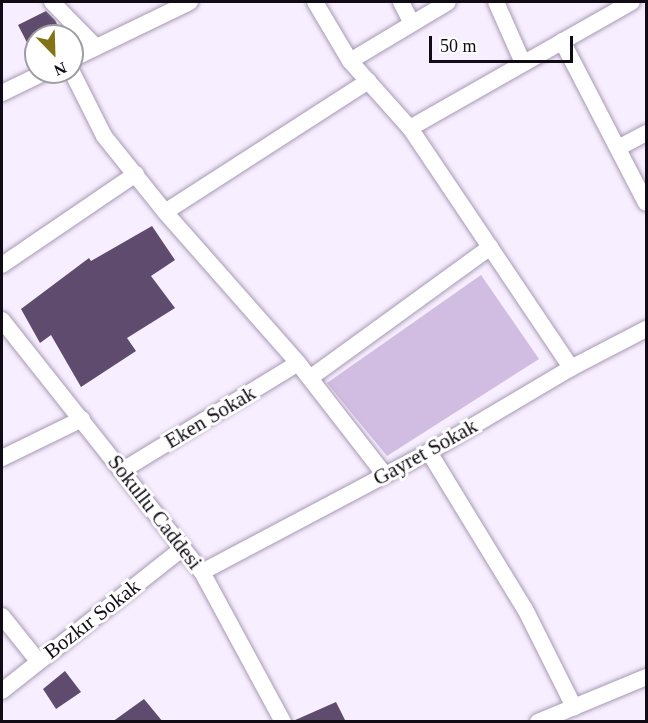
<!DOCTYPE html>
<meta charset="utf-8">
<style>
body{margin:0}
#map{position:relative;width:648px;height:723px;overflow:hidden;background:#f7eeff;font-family:Georgia,serif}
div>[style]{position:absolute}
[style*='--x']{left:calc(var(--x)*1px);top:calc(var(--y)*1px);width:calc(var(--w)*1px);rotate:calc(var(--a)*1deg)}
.green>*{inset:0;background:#d1bce2}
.building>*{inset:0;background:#5e4b6d}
.roads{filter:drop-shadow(0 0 2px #a799b3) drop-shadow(0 0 2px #a799b3)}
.minor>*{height:16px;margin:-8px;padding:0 8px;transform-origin:8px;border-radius:8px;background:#fff}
span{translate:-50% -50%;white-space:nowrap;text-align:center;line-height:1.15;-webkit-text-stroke:6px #fff;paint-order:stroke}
.street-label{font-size:21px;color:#100b14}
.frame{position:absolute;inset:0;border:3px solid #100b14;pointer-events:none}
.north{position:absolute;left:24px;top:24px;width:60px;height:60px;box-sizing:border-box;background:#fff;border:2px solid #9f9da1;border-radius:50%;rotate:157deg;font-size:16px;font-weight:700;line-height:24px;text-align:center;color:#100b14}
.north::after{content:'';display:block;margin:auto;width:21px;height:27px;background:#827416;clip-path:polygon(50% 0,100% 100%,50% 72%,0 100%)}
.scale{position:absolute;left:429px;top:36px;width:144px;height:27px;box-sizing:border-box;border:3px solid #100b14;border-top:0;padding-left:8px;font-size:18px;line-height:21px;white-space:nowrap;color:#100b14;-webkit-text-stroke:4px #fff;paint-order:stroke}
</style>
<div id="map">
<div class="green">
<div style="clip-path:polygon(481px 275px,539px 359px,387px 456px,327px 383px)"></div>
</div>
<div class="building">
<div style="clip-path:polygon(46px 11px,55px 20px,63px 36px,36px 36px,36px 60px,18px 25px)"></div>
<div style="clip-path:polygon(152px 226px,175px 260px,151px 276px,175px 308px,127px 338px,136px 351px,81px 387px,51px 335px,40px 343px,21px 309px,89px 258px,91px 261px)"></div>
<div style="clip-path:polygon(65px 671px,81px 692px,56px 709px,43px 689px)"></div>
<div style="clip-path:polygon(144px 699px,163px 722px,112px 722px)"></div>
<div style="clip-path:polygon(336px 702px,346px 722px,293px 722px,293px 721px)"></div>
</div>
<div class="roads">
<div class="minor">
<div style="--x:52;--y:2;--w:63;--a:45.6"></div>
<div style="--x:315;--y:2;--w:69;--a:59.3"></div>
<div style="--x:350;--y:61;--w:90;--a:48.2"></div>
<div style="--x:410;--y:128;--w:289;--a:56.1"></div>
<div style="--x:401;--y:2;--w:22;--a:63"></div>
<div style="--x:496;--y:2;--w:67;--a:66.1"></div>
<div style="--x:562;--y:41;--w:182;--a:62.6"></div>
<div style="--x:72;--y:59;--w:131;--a:-25.8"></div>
<div style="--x:350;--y:61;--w:114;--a:-31"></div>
<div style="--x:72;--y:72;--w:72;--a:63.4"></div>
<div style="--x:104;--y:136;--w:97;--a:51.2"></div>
<div style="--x:165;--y:212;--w:201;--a:48.6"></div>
<div style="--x:298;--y:363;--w:140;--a:52.2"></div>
<div style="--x:2;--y:93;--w:48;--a:-26"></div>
<div style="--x:410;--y:128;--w:255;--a:-29.6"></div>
<div style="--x:618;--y:148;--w:32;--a:-28"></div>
<div style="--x:165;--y:212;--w:242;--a:-32.8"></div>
<div style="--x:2;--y:265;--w:162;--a:-34.2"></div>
<div style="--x:2;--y:320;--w:322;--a:51.6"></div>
<div style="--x:202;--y:572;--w:170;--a:61.6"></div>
<div style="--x:310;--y:378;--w:223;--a:-36"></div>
<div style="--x:429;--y:452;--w:184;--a:58.6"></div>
<div style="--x:525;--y:609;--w:110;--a:63.4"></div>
<div style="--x:2;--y:458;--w:89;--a:-26"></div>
<div style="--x:123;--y:470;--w:205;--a:-31.4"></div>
<div style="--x:202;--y:572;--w:257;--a:-27.9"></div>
<div style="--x:429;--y:452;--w:165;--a:-30.6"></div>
<div style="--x:571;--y:368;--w:85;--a:-27.5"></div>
<div style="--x:2;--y:616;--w:58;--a:51.3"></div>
<div style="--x:2;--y:691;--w:231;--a:-38.3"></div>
<div style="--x:538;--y:722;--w:117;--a:-22.6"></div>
</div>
</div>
<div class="street-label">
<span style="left:210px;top:417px;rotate:-31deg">Eken Sokak</span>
<span style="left:425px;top:452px;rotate:-29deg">Gayret Sokak</span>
<span style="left:155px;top:512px;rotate:52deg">Sokullu Caddesi</span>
<span style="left:92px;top:619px;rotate:-38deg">Bozkır Sokak</span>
</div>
<div class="frame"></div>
<div class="north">N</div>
<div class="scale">50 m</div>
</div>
